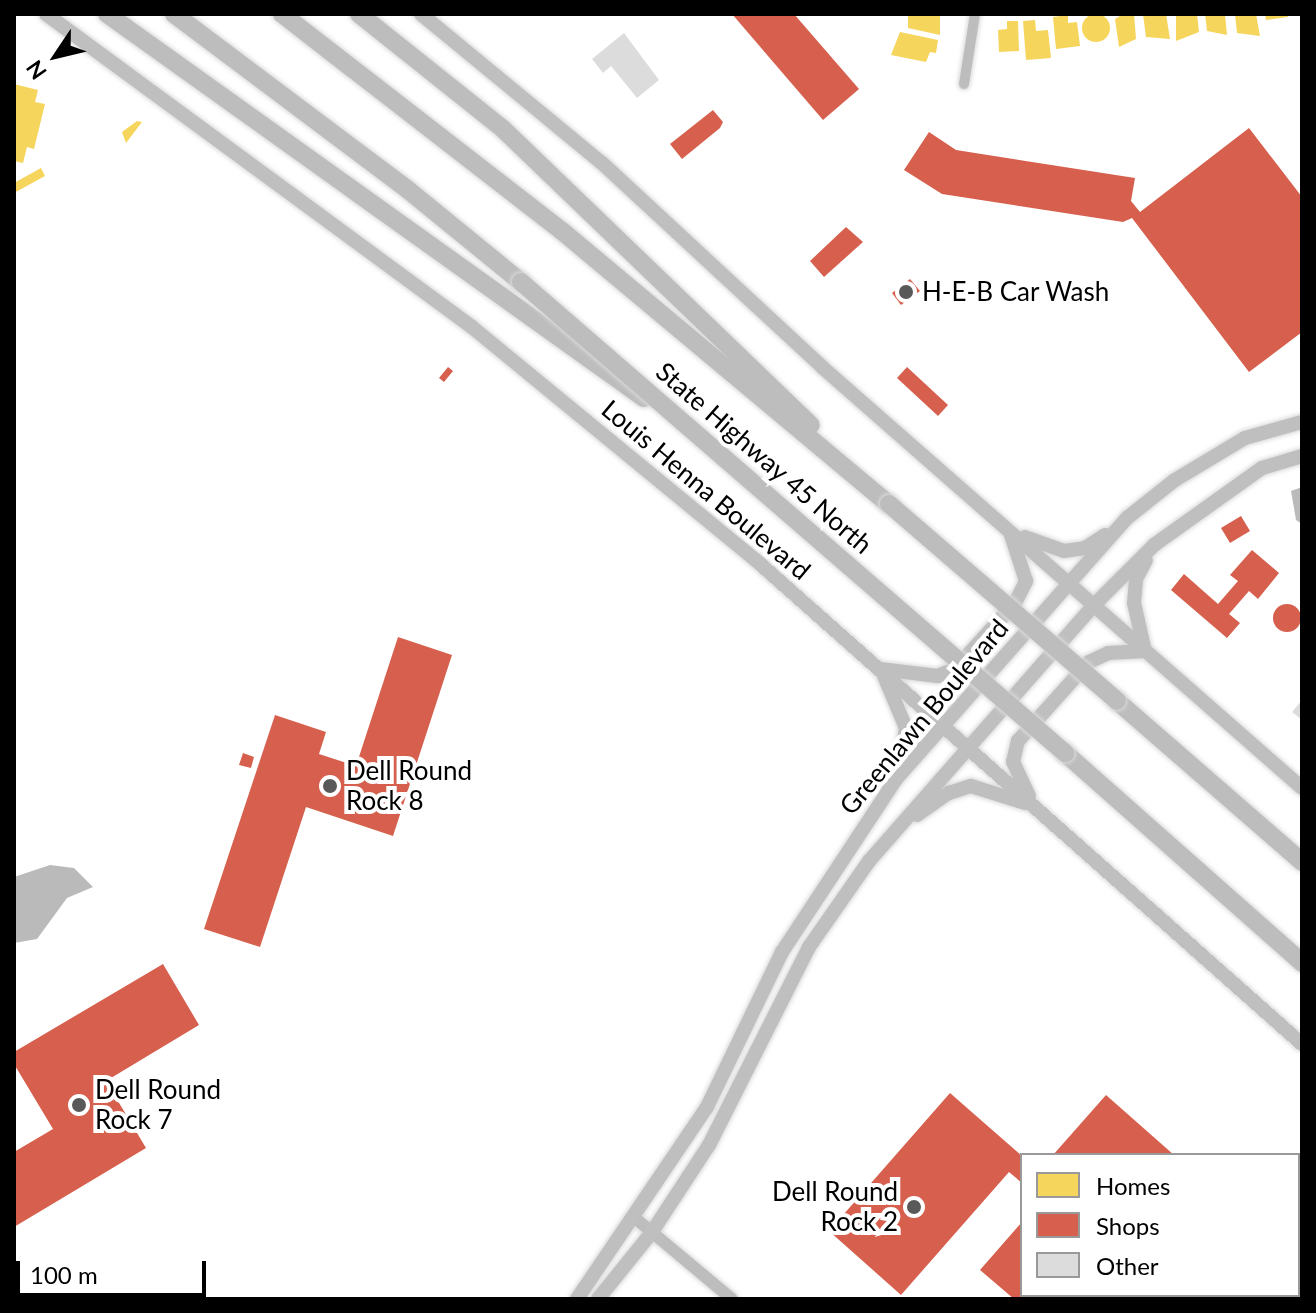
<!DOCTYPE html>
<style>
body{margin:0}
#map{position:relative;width:1316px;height:1313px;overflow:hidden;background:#fff;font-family:Lato,sans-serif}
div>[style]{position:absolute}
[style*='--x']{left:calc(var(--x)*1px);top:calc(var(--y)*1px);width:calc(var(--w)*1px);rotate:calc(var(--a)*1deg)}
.water>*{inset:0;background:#bababa}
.homes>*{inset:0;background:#f6d55c}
.round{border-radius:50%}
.shops>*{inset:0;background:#d6604d}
.building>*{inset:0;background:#dcdcdc}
.roads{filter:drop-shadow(0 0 2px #dbdbdb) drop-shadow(0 0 2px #dbdbdb)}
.minor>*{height:10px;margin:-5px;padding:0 5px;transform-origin:5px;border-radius:5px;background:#bdbdbd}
.tertiary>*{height:12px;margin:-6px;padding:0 6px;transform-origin:6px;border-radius:6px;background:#bdbdbd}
.secondary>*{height:14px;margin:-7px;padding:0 7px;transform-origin:7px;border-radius:7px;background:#bfbfbf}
.motorway>*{height:18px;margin:-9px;padding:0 9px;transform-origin:9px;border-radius:9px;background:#bdbdbd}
.bridges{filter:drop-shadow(0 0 2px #dbdbdb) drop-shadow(0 0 2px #dbdbdb)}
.motorway-bridge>*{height:18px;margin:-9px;padding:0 9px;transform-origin:9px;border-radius:9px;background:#bdbdbd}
.dots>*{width:22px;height:22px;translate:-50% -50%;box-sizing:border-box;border:4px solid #fff;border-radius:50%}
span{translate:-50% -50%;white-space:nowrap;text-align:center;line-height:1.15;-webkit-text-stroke:8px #fff;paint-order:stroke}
.poi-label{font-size:26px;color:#000}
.left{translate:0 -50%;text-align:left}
.right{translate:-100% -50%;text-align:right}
.street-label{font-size:26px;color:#000}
.frame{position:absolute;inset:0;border:16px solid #000;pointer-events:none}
.legend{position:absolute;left:1020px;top:1153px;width:280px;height:144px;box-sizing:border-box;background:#fff;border:2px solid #999;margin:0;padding:10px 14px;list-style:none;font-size:24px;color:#000}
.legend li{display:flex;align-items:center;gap:16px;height:40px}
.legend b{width:40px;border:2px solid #999}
.north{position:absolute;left:16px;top:16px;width:80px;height:80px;-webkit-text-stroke:6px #fff;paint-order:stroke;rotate:235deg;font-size:22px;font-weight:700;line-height:32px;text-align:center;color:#000}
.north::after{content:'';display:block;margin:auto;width:28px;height:36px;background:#000;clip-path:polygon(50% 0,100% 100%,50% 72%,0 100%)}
.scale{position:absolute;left:16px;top:1261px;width:190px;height:36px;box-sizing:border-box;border:4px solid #000;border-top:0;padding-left:10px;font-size:24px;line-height:28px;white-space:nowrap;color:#000;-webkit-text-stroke:6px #fff;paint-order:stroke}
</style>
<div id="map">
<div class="water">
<div style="clip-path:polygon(1302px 487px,1302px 524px,1296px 520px,1291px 491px)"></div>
<div style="clip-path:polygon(50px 865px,74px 868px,93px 887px,67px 898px,37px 939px,14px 943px,14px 877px)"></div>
</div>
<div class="homes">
<div class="round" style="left:1082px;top:14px;width:28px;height:28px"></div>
<div style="clip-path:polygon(908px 14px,940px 14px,940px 35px,908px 28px)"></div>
<div style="clip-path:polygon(1123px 14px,1134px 14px,1136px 39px,1119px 47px,1115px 19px)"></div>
<div style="clip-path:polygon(1143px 14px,1166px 14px,1170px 39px,1146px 37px)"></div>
<div style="clip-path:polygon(1176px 14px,1197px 14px,1199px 32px,1176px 41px)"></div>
<div style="clip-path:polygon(1205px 14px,1225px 14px,1227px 35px,1207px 31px)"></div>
<div style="clip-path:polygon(1235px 14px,1256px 14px,1260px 36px,1237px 33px)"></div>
<div style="clip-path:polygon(1265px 14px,1287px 14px,1288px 17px,1266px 20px)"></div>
<div style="clip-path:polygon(1068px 15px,1068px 23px,1077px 22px,1080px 46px,1056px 49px,1053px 17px)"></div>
<div style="clip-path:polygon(1035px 20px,1036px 31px,1048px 30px,1051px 58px,1026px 60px,1023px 21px)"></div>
<div style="clip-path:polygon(1007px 21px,1018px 21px,1019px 51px,999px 52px,998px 30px,1007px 29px)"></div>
<div style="clip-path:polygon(900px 32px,938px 40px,936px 53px,930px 52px,926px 62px,891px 55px)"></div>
<div style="clip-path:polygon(14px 84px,38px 90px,35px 102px,45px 104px,34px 149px,27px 147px,23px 163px,14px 161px)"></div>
<div style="clip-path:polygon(137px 121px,142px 122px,126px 143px,122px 132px)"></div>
<div style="clip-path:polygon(41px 168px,45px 176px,14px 193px,14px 183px)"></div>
</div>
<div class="shops">
<div style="clip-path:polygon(732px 14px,794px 14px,859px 89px,823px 120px)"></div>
<div style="clip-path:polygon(713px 110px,723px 122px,720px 128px,682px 159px,670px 144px)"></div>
<div style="clip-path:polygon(1249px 128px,1302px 197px,1302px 332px,1249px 372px,1132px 218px,1123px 222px,942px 194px,904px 170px,929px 132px,956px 150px,1135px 178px,1131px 201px,1140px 212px)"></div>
<div style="clip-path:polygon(846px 227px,863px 242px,824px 277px,810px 261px)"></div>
<div style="clip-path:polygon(910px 279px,920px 291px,901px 305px,892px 293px)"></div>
<div style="clip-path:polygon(448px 367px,453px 371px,444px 382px,439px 378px)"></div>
<div style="clip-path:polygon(907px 367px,948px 405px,938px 416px,897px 378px)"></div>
<div style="clip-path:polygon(1241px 516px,1250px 531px,1230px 543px,1221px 528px)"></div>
<div style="clip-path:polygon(1252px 550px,1279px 573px,1258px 599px,1249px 591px,1229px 614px,1240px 623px,1227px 638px,1171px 590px,1184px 574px,1218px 604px,1238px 581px,1230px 575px)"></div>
<div class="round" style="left:1273px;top:604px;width:28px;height:28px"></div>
<div style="clip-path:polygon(398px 637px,452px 655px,393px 836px,306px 807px,260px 947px,204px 929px,275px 715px,326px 732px,319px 754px,356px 766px)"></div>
<div style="clip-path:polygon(243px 753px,254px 757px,251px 768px,239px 765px)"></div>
<div style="clip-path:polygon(163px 964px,199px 1025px,106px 1081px,146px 1148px,14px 1227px,14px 1152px,53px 1129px,14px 1064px,14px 1052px)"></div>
<div style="clip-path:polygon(950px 1093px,1022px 1156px,1022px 1183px,1009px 1172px,901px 1295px,829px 1231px)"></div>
<div style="clip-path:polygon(1106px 1095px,1174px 1155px,1053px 1155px)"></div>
<div style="clip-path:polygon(1022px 1222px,1022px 1295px,1190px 1299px,1014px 1299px,980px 1270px)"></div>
<div style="clip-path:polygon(1298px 1261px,1302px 1299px,1215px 1299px,1298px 1295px)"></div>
</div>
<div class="building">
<div style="clip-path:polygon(624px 33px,659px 80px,637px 98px,611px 66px,603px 73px,592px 59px)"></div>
<div style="clip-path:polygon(1302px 700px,1302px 720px,1292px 712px)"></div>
</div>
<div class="roads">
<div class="minor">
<div style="--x:964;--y:84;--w:71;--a:-81.1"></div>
</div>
<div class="tertiary">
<div style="--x:635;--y:1218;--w:126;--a:39.9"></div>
</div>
<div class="secondary">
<div style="--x:46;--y:14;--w:529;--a:36.31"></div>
<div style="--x:472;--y:327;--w:372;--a:39.4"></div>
<div style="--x:759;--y:563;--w:725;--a:41.54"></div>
<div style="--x:421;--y:14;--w:234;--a:39.5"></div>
<div style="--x:602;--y:163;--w:300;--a:42.8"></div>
<div style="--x:822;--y:367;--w:638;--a:41.25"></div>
<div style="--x:1025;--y:537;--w:41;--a:19.7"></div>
<div style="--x:1064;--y:551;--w:21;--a:-8"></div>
<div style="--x:1085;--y:548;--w:24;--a:-33"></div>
<div style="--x:1144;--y:647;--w:45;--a:-102.8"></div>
<div style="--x:1134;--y:603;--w:24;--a:-85"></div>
<div style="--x:1136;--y:579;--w:21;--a:-62"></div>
<div style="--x:880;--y:669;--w:58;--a:6.9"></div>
<div style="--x:938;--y:676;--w:20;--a:-24"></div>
<div style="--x:956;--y:668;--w:88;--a:-47.8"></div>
<div style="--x:1015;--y:603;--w:25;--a:-63"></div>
<div style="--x:1026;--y:581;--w:48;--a:-108.1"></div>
<div style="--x:884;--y:676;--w:56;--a:67.1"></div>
<div style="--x:906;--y:728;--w:46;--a:100.1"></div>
<div style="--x:1029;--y:796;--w:38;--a:-115"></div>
<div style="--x:1013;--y:762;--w:22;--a:-77"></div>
<div style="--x:1018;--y:741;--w:106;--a:-48.1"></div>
<div style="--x:1089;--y:662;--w:21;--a:-25"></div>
<div style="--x:1108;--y:653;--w:38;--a:-3"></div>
<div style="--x:917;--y:815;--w:39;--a:-35"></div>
<div style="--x:949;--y:793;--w:23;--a:-18"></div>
<div style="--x:971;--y:786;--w:57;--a:17.5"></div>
<div style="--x:577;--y:1299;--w:232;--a:-55.9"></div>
<div style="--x:707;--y:1107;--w:172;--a:-64.2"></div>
<div style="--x:782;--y:952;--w:207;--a:-56.6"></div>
<div style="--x:896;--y:779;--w:349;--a:-48.5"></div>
<div style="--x:1127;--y:518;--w:61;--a:-38.4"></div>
<div style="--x:1175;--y:480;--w:82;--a:-31"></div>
<div style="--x:1245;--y:438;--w:59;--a:-15.7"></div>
<div style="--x:598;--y:1299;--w:86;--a:-51.1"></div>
<div style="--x:652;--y:1232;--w:104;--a:-56.8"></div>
<div style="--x:709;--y:1145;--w:222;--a:-63.2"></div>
<div style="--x:809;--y:947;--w:105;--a:-55.1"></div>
<div style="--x:869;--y:861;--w:341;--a:-48.7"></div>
<div style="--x:1094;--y:605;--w:85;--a:-45"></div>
<div style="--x:1154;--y:545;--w:133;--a:-35.5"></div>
<div style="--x:1262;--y:468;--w:42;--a:-16.7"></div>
</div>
<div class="motorway">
<div style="--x:107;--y:14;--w:660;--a:35.57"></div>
<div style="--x:174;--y:14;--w:291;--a:36.9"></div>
<div style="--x:407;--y:189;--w:147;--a:39.2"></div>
<div style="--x:282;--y:14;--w:354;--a:37.8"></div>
<div style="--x:562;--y:231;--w:426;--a:39.9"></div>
<div style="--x:359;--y:14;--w:184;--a:38.6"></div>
<div style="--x:503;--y:129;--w:427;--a:43.9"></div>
<div style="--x:1117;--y:701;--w:245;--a:41"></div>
<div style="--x:1065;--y:753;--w:317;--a:41.5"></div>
</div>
</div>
<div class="bridges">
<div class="motorway-bridge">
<div style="--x:521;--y:282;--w:720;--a:40.89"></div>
<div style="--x:889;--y:504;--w:301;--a:40.8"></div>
</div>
</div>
<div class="dots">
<div style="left:906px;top:292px;background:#595959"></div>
<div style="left:330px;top:786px;background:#595959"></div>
<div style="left:79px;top:1105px;background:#595959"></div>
<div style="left:914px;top:1207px;background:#595959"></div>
</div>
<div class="poi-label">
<span class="left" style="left:922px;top:292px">H-E-B Car Wash</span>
<span class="left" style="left:346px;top:786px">Dell Round<br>Rock 8</span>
<span class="left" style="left:95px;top:1105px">Dell Round<br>Rock 7</span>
<span class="right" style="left:898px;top:1207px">Dell Round<br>Rock 2</span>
</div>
<div class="street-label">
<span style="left:764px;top:458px;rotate:41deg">State Highway 45 North</span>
<span style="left:706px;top:490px;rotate:40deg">Louis Henna Boulevard</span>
<span style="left:924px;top:717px;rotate:-50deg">Greenlawn Boulevard</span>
</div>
<div class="frame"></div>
<ul class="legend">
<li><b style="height:22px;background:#f6d55c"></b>Homes</li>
<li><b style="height:22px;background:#d6604d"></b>Shops</li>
<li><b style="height:22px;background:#dcdcdc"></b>Other</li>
</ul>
<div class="north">N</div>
<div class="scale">100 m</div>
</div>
